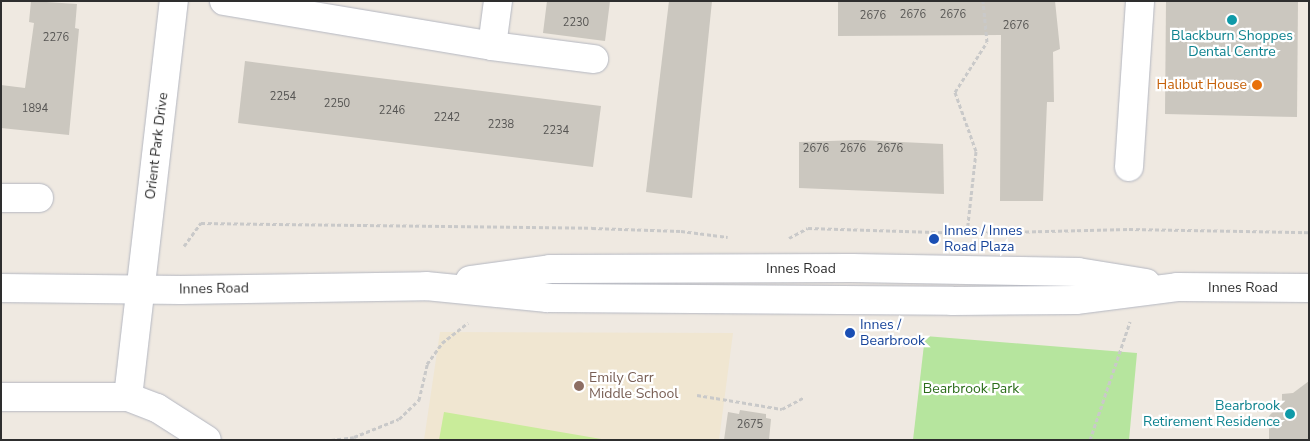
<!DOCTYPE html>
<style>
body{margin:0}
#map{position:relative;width:1310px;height:441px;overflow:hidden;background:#efe9e1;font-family:"Nunito Sans",sans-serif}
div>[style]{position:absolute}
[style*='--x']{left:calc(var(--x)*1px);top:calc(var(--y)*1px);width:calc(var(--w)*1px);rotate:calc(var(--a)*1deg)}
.education>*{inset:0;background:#f0e6d1}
.green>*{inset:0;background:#b6e59e}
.pitch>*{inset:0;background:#c9ec9a}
.building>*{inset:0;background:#cbc7bf}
.path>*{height:3px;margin-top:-1.5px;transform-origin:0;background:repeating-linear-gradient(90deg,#c9c9c9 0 4px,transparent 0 6.5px)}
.roads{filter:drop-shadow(0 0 1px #b4b7c1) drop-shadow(0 0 1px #b4b7c1)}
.minor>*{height:28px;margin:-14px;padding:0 14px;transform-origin:14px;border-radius:14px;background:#fff}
.dots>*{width:14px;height:14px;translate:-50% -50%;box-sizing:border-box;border:2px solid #fff;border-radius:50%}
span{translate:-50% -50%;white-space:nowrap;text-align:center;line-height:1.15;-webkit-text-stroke:4.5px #fff;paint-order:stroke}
.number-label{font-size:11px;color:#555452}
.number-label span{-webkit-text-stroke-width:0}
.culture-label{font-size:14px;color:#0d838f}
.right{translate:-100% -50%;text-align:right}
.food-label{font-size:14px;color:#c56008}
.street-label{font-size:14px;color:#2e2e2e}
.transit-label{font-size:14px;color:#164399}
.left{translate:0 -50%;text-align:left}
.education-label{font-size:14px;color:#785e54}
.park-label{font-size:14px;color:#2c6e1b}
.frame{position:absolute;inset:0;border:2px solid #2e2e2e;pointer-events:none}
</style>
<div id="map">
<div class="education">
<div style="clip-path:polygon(440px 332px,733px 333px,719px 440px,424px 440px)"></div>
</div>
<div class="green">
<div style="clip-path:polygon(925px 336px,1137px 353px,1129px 440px,913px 440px)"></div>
</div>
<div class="pitch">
<div style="clip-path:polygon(444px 412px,607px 440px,439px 440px)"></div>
</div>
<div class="building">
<div style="clip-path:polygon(31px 1px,77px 4px,75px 28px,79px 29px,69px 135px,1px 128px,1px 85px,25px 88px,34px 23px,29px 22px)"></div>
<div style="clip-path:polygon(547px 1px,610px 1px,605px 41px,543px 33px)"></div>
<div style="clip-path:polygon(669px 1px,712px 1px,692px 198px,646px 192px)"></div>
<div style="clip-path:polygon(838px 1px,1055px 1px,1060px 49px,1053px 52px,1054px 102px,1047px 102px,1043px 201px,1000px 201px,1001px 35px,838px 36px)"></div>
<div style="clip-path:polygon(1166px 1px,1298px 1px,1297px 117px,1165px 114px)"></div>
<div style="clip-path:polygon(245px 61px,601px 106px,593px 167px,238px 123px)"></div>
<div style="clip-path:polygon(859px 140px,943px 144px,944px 194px,799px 188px,799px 142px)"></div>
<div style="clip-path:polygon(1309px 381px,1309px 440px,1269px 440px,1269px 416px,1282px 402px,1282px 394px,1293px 393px)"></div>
<div style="clip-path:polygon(740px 410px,766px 414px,766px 418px,771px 419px,769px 440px,724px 440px,728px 412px,739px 414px)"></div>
</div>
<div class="path">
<div style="--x:967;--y:233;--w:82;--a:-83.7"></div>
<div style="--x:976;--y:151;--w:63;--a:-109.6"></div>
<div style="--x:955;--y:92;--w:59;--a:-57.4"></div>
<div style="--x:987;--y:42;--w:41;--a:-95.6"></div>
<div style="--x:789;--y:238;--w:21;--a:-28"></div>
<div style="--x:808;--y:228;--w:159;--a:1.8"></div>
<div style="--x:967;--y:233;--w:162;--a:-1.4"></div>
<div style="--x:1129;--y:229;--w:180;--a:1"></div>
<div style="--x:184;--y:246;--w:29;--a:-54"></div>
<div style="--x:201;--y:223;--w:391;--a:0.7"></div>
<div style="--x:592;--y:228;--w:89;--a:1.9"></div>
<div style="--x:681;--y:231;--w:47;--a:7.3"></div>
<div style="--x:697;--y:395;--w:86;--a:9.4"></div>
<div style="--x:782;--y:409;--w:24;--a:-28"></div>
<div style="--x:331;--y:440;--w:23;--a:-7"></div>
<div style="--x:354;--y:437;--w:48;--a:-21.8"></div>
<div style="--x:399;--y:419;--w:28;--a:-44"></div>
<div style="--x:419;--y:400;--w:37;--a:-77"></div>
<div style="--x:427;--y:364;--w:26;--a:-54"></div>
<div style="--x:442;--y:343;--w:33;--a:-38"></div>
<div style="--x:1090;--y:440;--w:125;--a:-71.3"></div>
</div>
<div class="roads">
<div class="minor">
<div style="--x:224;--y:1;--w:272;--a:9.5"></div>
<div style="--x:492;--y:46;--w:103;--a:7.3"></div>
<div style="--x:492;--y:46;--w:45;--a:-82.4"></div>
<div style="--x:1129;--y:167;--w:166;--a:-86.2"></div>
<div style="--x:1;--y:198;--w:38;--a:0"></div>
<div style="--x:470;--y:280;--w:81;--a:-7.8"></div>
<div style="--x:550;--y:269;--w:302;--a:-0.2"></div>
<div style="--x:852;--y:268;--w:226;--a:1"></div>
<div style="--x:1078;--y:272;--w:69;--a:9.2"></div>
<div style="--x:1;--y:288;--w:180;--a:0.6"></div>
<div style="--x:181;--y:290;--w:245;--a:-0.9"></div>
<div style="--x:426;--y:286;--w:122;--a:5.7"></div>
<div style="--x:547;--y:298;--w:405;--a:0.4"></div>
<div style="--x:952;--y:301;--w:124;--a:-0.5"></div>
<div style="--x:1076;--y:300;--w:102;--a:-7.3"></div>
<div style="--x:1177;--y:287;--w:132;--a:0.4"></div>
<div style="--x:1;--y:397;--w:127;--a:0"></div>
<div style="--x:128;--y:397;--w:31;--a:21"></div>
<div style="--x:157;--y:408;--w:59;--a:32.6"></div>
<div style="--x:128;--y:397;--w:399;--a:-83.4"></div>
</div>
</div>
<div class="dots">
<div style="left:1232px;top:20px;background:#0f9aa8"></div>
<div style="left:1257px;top:85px;background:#e8710a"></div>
<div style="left:934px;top:239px;background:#1a4fb4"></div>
<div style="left:850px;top:333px;background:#1a4fb4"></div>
<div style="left:579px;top:386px;background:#8d6e63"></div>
<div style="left:1290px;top:414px;background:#0f9aa8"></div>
</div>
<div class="number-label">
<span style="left:913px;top:15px">2676</span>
<span style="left:953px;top:15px">2676</span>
<span style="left:873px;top:16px">2676</span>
<span style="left:576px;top:23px">2230</span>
<span style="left:1016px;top:26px">2676</span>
<span style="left:56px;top:38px">2276</span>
<span style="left:283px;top:97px">2254</span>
<span style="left:337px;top:104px">2250</span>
<span style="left:35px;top:109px">1894</span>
<span style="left:392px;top:111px">2246</span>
<span style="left:447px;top:118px">2242</span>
<span style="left:501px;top:125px">2238</span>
<span style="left:556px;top:131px">2234</span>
<span style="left:816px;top:149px">2676</span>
<span style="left:853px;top:149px">2676</span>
<span style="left:890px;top:149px">2676</span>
<span style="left:750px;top:425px">2675</span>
</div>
<div class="culture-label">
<span style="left:1232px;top:44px">Blackburn Shoppes<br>Dental Centre</span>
<span class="right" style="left:1280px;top:414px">Bearbrook<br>Retirement Residence</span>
</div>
<div class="food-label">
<span class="right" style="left:1247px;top:85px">Halibut House</span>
</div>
<div class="street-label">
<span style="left:157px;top:146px;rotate:-83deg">Orient Park Drive</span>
<span style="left:801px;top:269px">Innes Road</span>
<span style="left:1243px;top:288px">Innes Road</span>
<span style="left:214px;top:289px;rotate:-1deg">Innes Road</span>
</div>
<div class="transit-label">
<span class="left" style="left:944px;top:239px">Innes / Innes<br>Road Plaza</span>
<span class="left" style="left:860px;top:333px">Innes /<br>Bearbrook</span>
</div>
<div class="education-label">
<span class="left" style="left:589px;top:386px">Emily Carr<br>Middle School</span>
</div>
<div class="park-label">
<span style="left:971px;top:389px">Bearbrook Park</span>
</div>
<div class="frame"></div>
</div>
